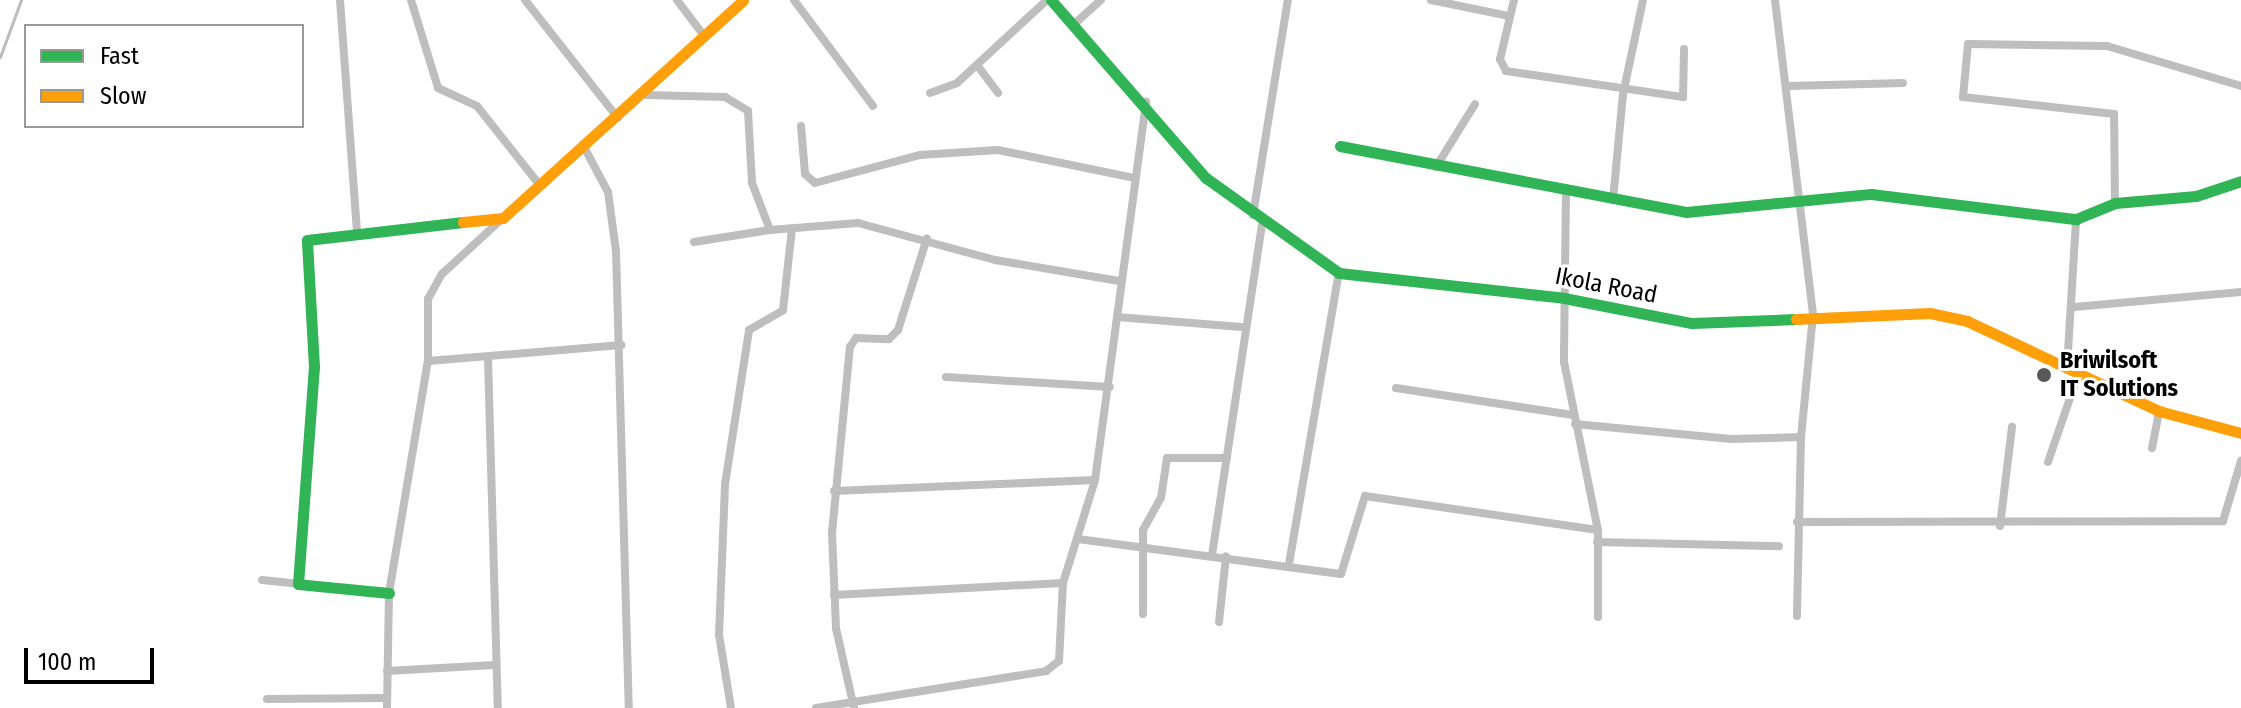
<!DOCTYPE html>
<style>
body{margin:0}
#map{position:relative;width:2241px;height:708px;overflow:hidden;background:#fff;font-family:"Fira Sans Condensed",sans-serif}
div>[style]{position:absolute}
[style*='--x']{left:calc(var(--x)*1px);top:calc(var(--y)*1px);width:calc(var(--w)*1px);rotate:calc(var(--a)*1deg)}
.stream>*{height:3px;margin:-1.5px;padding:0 1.5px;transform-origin:1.5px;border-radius:1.5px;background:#bcbcbc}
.street>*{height:8px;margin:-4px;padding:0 4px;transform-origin:4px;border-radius:4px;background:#bebebe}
.fast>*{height:11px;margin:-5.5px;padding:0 5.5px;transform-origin:5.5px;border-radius:5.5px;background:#30b455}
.slow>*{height:11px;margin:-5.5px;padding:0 5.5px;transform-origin:5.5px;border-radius:5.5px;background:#ff9f0a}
.dots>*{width:22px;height:22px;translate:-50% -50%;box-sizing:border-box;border:4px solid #fff;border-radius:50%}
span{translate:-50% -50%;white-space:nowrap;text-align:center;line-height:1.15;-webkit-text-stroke:6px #fff;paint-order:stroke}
.street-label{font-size:24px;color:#000}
.poi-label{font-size:24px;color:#000;font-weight:700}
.left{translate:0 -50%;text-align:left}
.legend{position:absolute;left:24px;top:24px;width:280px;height:104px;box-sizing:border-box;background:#fff;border:2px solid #999;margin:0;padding:10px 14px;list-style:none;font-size:24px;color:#000}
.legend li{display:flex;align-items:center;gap:16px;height:40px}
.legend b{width:40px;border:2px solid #999}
.scale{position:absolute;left:24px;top:648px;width:130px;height:36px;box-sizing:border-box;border:4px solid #000;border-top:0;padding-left:10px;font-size:24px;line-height:28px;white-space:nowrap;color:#000;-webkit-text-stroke:6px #fff;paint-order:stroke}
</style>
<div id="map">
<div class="stream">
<div style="--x:0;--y:57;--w:61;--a:-69.8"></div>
</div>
<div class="street">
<div style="--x:340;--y:0;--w:232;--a:85.8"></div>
<div style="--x:411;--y:0;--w:92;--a:72.9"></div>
<div style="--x:438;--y:88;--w:43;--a:24.8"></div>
<div style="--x:477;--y:106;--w:98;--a:51.6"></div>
<div style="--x:525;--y:0;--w:150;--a:51.8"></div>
<div style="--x:677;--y:0;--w:46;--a:52.9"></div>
<div style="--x:794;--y:0;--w:132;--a:53.3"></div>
<div style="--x:1431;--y:0;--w:80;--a:11.6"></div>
<div style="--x:1514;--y:0;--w:61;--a:103.3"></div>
<div style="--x:1500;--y:59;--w:13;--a:63"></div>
<div style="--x:1506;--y:71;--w:179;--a:8.4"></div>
<div style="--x:1683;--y:97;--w:48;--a:-88.8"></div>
<div style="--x:1775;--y:0;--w:317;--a:83.1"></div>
<div style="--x:1813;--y:315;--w:123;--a:95.6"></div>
<div style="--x:1801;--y:437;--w:179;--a:91.3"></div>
<div style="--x:1072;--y:26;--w:39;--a:-42"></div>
<div style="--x:977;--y:65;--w:35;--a:53"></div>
<div style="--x:1789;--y:86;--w:114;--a:-1.5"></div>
<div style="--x:930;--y:93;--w:29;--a:-20"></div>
<div style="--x:957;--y:83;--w:122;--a:-42.7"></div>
<div style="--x:646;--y:95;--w:79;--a:1.5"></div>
<div style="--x:725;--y:97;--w:27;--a:31"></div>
<div style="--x:748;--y:111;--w:72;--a:86.8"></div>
<div style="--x:752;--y:183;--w:50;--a:69"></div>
<div style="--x:770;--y:230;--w:88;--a:-4.5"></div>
<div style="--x:858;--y:223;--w:142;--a:15.1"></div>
<div style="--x:995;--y:260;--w:126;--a:9.6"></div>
<div style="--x:801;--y:126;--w:48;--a:85.2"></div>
<div style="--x:805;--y:174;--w:13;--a:42"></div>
<div style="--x:815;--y:183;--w:109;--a:-14.9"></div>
<div style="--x:920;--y:155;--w:78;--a:-3.7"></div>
<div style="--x:998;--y:150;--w:140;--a:11.6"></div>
<div style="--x:583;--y:145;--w:53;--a:62"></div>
<div style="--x:608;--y:192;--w:60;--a:82.3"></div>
<div style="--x:616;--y:251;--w:457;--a:88.4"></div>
<div style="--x:1436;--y:167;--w:74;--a:-58.2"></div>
<div style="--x:1566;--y:191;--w:171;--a:90.7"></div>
<div style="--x:1564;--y:362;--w:171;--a:78.6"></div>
<div style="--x:1598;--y:530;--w:87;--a:90"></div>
<div style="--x:1613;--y:200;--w:106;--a:-84.6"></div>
<div style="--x:1623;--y:94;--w:96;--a:-78"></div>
<div style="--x:2115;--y:203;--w:89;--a:-90.6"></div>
<div style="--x:2114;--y:114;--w:152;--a:-173.6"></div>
<div style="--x:1963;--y:97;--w:53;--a:-84.6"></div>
<div style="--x:1968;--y:44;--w:139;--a:0.8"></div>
<div style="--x:2107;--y:46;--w:140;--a:16.6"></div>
<div style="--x:1253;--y:215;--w:218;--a:-80.8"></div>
<div style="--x:694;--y:242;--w:77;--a:-9"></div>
<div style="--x:2074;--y:307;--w:168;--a:-5.1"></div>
<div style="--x:1117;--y:317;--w:125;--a:4.6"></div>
<div style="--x:488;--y:358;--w:350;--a:88.4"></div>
<div style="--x:428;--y:361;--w:194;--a:-4.7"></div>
<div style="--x:2067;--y:368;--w:149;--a:-86.5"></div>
<div style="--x:946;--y:377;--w:164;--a:3.5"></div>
<div style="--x:1396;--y:388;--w:179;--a:8.7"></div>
<div style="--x:1575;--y:424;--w:157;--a:5.5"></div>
<div style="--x:1731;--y:439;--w:70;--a:-1.6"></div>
<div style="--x:2152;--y:448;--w:38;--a:-79"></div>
<div style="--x:2048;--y:462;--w:92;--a:-71"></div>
<div style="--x:834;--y:491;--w:261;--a:-2.4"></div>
<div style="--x:1797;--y:522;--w:426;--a:-0.1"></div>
<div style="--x:2223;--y:521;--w:63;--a:-73.3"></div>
<div style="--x:2000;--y:526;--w:100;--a:-83.1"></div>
<div style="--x:1078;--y:539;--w:265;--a:7.6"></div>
<div style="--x:1341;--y:574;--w:82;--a:-72.9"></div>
<div style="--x:1365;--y:496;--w:235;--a:8.3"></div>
<div style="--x:1597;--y:542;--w:182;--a:1.3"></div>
<div style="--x:1212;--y:555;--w:335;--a:-81.4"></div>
<div style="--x:1289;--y:564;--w:295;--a:-80.3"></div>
<div style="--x:262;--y:580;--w:36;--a:6"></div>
<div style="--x:834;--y:595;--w:229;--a:-3"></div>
<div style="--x:1143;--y:614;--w:84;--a:-90"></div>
<div style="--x:1143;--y:530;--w:37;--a:-61"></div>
<div style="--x:1161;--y:498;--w:40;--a:-81.5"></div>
<div style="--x:1167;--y:458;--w:60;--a:0"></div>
<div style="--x:1219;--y:622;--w:66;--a:-83.9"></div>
<div style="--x:387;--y:671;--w:108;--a:-3.2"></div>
<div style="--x:267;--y:699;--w:120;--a:-0.5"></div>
<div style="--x:387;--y:708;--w:115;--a:-89"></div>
<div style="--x:389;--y:593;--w:235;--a:-80.5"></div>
<div style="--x:428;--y:361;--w:62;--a:-90"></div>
<div style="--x:428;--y:299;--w:29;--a:-61"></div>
<div style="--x:442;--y:274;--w:83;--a:-42.6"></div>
<div style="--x:731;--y:708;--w:74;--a:-99.3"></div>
<div style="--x:719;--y:635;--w:151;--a:-87.7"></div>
<div style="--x:725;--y:484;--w:156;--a:-81.1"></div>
<div style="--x:749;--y:330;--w:39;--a:-30"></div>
<div style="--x:783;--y:310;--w:82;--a:-83.7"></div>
<div style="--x:816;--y:708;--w:233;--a:-9.1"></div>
<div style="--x:1046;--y:671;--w:16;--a:-38"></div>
<div style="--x:1059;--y:661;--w:78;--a:-87.1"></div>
<div style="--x:1063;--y:583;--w:108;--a:-72.7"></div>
<div style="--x:1095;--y:480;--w:382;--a:-82.3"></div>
<div style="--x:854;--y:708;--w:82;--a:-102.7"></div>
<div style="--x:836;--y:628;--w:95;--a:-92.4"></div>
<div style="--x:832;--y:533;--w:187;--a:-84.5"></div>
<div style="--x:850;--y:347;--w:11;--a:-56"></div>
<div style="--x:856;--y:338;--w:33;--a:2"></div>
<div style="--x:889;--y:339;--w:13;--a:-45"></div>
<div style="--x:898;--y:330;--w:96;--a:-72.5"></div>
</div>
<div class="fast">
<div style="--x:1051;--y:0;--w:236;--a:49"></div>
<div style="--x:1206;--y:178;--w:163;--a:35.5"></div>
<div style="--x:1339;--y:273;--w:226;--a:6.3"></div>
<div style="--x:1564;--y:298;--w:130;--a:11.1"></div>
<div style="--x:1692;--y:323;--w:104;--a:-2.2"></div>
<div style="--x:1340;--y:146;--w:352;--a:10.8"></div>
<div style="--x:1686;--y:212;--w:186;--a:-5.6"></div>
<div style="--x:1871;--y:194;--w:207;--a:7"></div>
<div style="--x:2076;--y:219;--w:42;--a:-22.3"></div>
<div style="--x:2115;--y:203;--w:81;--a:-4.9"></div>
<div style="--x:2196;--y:196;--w:47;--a:-18.4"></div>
<div style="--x:389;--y:593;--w:91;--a:-174.4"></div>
<div style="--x:298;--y:584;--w:218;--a:-85.8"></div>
<div style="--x:314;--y:367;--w:127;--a:-93.2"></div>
<div style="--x:307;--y:240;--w:157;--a:-6.6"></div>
</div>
<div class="slow">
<div style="--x:463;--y:222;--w:40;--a:-5.7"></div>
<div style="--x:503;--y:218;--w:324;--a:-42.2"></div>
<div style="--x:1796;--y:319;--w:134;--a:-2.6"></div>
<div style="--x:1930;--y:313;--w:38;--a:12"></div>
<div style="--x:1967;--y:321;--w:212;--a:25.1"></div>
<div style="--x:2159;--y:411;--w:85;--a:15"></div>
</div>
<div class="dots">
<div style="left:2044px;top:375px;background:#595959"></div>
</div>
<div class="street-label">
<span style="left:1606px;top:286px;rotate:11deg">Ikola Road</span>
</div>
<div class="poi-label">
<span class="left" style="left:2060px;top:375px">Briwilsoft<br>IT Solutions</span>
</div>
<ul class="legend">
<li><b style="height:10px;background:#30b455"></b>Fast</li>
<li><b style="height:10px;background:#ff9f0a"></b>Slow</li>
</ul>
<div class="scale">100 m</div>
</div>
